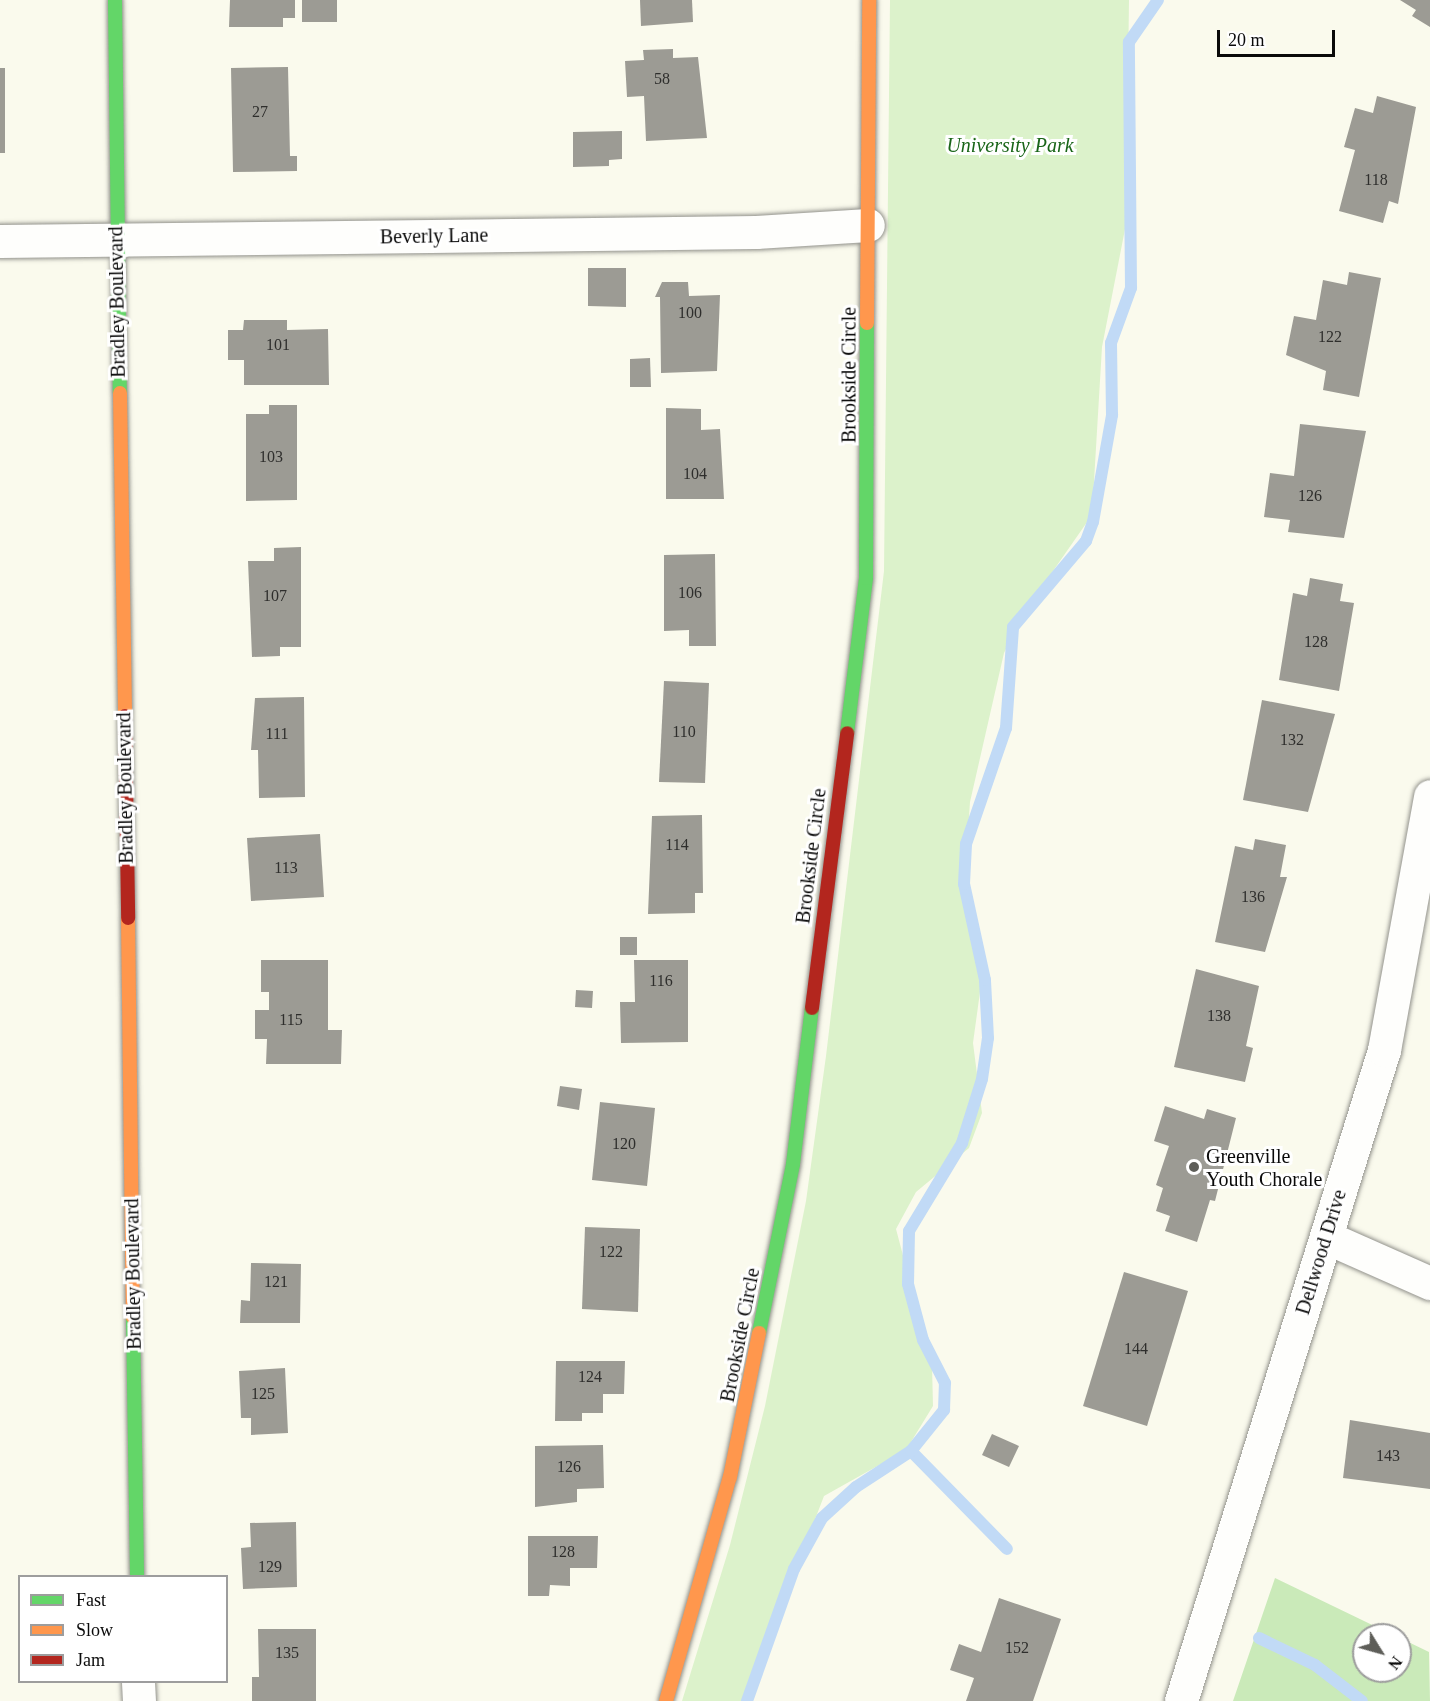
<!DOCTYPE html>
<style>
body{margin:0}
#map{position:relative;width:1430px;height:1701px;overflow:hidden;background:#fafaed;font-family:Georgia,serif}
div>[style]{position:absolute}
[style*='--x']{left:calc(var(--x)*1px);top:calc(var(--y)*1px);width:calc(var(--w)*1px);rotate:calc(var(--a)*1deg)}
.green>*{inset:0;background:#dcf2cb}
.forest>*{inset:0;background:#caeab9}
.stream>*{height:12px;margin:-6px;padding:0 6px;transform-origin:6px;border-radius:6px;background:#c1daf6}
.building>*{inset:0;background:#9c9b94}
.roads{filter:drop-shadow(0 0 2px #92928c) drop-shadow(0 0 2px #92928c)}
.street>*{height:33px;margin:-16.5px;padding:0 16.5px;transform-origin:16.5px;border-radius:16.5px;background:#fefefc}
.fast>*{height:14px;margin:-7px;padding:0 7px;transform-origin:7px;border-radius:7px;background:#63d668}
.slow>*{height:14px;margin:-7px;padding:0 7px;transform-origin:7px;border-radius:7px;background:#ff974d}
.jam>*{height:14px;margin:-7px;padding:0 7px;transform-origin:7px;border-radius:7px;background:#b3261e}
.dots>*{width:16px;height:16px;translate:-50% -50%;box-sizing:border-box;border:3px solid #fff;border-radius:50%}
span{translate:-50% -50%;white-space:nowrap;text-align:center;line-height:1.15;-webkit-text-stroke:6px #fff;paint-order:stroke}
.number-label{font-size:16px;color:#2e2e2c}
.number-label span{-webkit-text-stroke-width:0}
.park-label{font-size:20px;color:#196518;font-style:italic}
.street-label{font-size:20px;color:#0a0a0a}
.poi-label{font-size:20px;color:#0a0a0a}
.left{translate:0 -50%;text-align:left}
.legend{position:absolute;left:18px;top:1575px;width:210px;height:108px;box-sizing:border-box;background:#fff;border:2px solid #9d9d9d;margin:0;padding:8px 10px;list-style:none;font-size:18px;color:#0a0a0a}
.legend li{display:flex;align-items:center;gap:12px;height:30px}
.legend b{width:30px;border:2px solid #9d9d9d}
.north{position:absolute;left:1352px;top:1623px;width:60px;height:60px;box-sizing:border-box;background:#fff;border:2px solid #9d9d9d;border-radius:50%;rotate:127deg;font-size:16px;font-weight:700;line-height:24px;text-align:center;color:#0a0a0a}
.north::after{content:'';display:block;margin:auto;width:21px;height:27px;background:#5e5e59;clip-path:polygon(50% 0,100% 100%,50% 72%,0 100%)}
.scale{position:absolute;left:1217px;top:30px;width:118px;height:27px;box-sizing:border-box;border:3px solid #0a0a0a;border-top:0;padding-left:8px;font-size:18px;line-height:21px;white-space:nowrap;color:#0a0a0a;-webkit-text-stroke:4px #fff;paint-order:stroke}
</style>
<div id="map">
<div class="green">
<div style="clip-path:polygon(890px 0,1129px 0,1126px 224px,1102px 347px,1092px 515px,1023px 614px,1004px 653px,970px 802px,966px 861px,983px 970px,973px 1043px,982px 1113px,969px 1148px,916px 1192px,896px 1229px,932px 1365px,933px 1406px,906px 1450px,824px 1496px,745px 1701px,682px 1701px,730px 1545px,765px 1406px,806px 1201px,826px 1056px,884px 571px)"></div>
</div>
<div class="forest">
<div style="clip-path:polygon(1275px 1578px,1393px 1635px,1364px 1635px,1364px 1671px,1400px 1671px,1400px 1638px,1429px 1652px,1430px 1701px,1233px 1701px)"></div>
</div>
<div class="stream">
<div style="--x:911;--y:1451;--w:137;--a:45.6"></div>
<div style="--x:1259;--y:1638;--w:62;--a:25.7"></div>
<div style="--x:1315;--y:1665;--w:59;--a:37.5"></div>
<div style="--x:747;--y:1701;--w:140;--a:-70.4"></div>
<div style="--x:794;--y:1569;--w:58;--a:-61.2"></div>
<div style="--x:822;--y:1518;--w:46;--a:-42.4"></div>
<div style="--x:856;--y:1487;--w:66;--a:-33.2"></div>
<div style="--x:911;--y:1451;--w:53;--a:-51.2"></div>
<div style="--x:944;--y:1410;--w:27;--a:-88"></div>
<div style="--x:945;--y:1383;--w:48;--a:-117.1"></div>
<div style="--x:923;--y:1340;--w:58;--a:-105"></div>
<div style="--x:908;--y:1284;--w:53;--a:-88.9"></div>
<div style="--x:909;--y:1231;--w:103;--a:-58.9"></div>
<div style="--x:962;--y:1143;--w:67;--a:-72.6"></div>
<div style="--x:982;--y:1079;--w:41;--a:-81.7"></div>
<div style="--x:988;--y:1038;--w:58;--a:-93"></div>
<div style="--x:985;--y:980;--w:98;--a:-102.3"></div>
<div style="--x:964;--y:884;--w:40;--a:-87.1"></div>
<div style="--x:966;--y:844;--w:123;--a:-71"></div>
<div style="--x:1006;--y:728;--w:101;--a:-86"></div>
<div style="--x:1013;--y:627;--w:113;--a:-49.7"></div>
<div style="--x:1086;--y:541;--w:20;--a:-70"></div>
<div style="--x:1093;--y:522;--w:109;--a:-79.9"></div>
<div style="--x:1112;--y:415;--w:72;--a:-90.8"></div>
<div style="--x:1111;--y:343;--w:59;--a:-70"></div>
<div style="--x:1131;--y:288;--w:246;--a:-90.5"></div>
<div style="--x:1129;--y:42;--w:51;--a:-55.4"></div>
</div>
<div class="building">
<div style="clip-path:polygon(230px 0,295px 0,295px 18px,283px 18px,283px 27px,229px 27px)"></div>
<div style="clip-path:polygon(302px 0,337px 0,337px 22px,302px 22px)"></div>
<div style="clip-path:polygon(640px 0,692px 0,693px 22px,641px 26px)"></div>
<div style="clip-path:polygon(1400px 0,1430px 0,1430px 27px,1412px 16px,1416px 10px)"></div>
<div style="clip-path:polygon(673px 49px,673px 58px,698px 57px,707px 138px,646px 141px,644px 96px,627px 97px,625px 61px,644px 60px,643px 50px)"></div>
<div style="clip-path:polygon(288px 67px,290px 156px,297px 156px,297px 171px,233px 172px,231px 68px)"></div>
<div style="clip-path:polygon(0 68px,5px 68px,5px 153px,0 153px)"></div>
<div style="clip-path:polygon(1377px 96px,1416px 107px,1398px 204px,1389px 201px,1383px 223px,1339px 211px,1355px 150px,1344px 147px,1355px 108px,1373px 113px)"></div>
<div style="clip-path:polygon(622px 131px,622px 159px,609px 160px,609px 166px,573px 167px,573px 132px)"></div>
<div style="clip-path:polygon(588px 268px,626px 268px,626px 307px,588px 306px)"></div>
<div style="clip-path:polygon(1349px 272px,1381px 278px,1359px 397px,1323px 390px,1326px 371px,1286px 355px,1294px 316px,1316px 320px,1323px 280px,1347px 285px)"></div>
<div style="clip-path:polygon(662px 282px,688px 282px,689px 296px,720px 295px,717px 371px,661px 373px,660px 297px,655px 297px)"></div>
<div style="clip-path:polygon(244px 320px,287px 320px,287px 330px,328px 329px,329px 385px,244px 385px,244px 360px,228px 360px,228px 330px,243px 330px)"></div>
<div style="clip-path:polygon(650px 358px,651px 387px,630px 387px,630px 359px)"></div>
<div style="clip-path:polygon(269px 405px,297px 405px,297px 500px,246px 501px,246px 414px,269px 414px)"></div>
<div style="clip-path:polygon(666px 408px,701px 409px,701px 430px,720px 429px,724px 499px,666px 499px)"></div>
<div style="clip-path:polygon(1300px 424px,1366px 431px,1344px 538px,1288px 532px,1290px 520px,1264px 517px,1270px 473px,1294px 476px)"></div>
<div style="clip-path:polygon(301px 547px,301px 647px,280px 647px,280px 656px,252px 657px,248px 561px,274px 561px,274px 548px)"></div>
<div style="clip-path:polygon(715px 554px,716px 646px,689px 646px,689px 630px,664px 631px,664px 555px)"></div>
<div style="clip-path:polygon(1310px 578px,1343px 584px,1340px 601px,1354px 603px,1339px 691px,1279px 680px,1293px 593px,1307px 596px)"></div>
<div style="clip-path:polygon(664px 681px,709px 683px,705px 783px,659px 782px)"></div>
<div style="clip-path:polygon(304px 697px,305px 797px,259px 798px,258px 750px,251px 750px,255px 698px)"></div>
<div style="clip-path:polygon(1262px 700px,1335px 714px,1308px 812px,1243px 800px)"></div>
<div style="clip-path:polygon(702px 815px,703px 893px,695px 893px,695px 913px,648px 914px,652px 816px)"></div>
<div style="clip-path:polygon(320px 834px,324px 897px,251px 901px,247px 838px)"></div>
<div style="clip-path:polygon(1255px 839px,1286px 845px,1280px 877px,1287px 877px,1265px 952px,1215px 942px,1235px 846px,1253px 850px)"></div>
<div style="clip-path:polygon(620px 937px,637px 937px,637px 955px,620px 955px)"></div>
<div style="clip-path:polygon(261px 960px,328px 960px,328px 1030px,342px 1030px,341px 1064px,266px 1064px,267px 1039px,255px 1039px,255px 1010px,269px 1010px,269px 992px,261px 992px)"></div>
<div style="clip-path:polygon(634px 960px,688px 960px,688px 1042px,621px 1043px,620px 1002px,635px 1002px)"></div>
<div style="clip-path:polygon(1196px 969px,1259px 986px,1246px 1046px,1253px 1048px,1245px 1082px,1174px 1067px)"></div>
<div style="clip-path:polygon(576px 990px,593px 991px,592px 1008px,575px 1007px)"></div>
<div style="clip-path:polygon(560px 1086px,582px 1089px,579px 1110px,557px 1106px)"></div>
<div style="clip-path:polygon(600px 1102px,655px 1108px,647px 1186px,592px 1180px)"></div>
<div style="clip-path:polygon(1165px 1106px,1204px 1119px,1207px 1109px,1236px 1118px,1215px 1201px,1210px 1200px,1197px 1242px,1165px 1231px,1170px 1216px,1156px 1211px,1163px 1188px,1156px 1185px,1169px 1146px,1154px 1141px)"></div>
<div style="clip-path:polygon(585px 1227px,640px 1229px,638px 1312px,582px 1309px)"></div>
<div style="clip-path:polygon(251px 1263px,301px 1264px,300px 1323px,240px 1323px,241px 1300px,250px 1301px)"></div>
<div style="clip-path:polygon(1124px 1272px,1188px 1291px,1147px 1426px,1083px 1406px)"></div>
<div style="clip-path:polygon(556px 1361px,625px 1361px,624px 1394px,603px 1394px,603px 1413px,582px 1413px,582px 1421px,555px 1421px)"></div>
<div style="clip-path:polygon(285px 1368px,288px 1433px,251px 1435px,251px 1418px,241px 1418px,239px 1371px)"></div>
<div style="clip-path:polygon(1350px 1420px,1430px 1433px,1430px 1489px,1343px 1478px)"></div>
<div style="clip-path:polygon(992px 1434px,1019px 1446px,1009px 1467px,982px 1455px)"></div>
<div style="clip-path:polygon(603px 1445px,604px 1488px,577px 1489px,577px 1502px,535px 1507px,535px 1446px)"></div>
<div style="clip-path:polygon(296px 1522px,297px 1587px,243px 1589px,241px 1548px,251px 1547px,250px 1523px)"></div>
<div style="clip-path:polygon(528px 1536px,598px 1536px,597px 1568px,570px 1568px,570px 1586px,550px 1585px,549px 1596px,528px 1596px)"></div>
<div style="clip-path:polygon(999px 1598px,1061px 1619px,1033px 1701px,966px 1701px,974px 1678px,950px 1670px,959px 1644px,981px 1652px)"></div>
<div style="clip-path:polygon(258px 1629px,316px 1629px,316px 1701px,252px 1701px,252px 1677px,259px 1677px)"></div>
</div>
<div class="roads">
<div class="street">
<div style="--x:0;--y:241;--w:756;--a:-0.68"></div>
<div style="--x:756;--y:232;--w:112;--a:-3.6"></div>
<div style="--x:1326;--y:1237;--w:114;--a:23.9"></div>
<div style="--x:138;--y:1682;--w:19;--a:87"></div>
<div style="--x:1181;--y:1701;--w:682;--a:-72.68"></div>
<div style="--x:1384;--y:1050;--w:258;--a:-79.7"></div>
</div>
<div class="fast">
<div style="--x:115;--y:0;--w:393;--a:89.3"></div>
<div style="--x:847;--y:733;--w:156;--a:-83"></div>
<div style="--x:866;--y:578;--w:255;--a:-89.8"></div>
<div style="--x:133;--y:1317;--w:259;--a:89.1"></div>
<div style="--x:759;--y:1333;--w:172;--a:-78.6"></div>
<div style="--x:793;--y:1164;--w:157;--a:-83.1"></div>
</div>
<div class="slow">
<div style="--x:867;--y:323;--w:323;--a:-89.6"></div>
<div style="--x:120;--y:393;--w:323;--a:89.1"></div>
<div style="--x:128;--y:918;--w:399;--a:89.3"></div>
<div style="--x:666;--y:1701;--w:233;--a:-74.1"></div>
<div style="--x:730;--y:1477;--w:147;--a:-78.6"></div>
</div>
<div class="jam">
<div style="--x:125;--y:716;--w:202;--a:89.1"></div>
<div style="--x:812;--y:1008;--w:277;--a:-82.7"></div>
</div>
</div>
<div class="dots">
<div style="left:1194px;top:1167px;background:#5e5e59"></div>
</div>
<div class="number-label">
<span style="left:662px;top:79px">58</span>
<span style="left:260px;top:112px">27</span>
<span style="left:1376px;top:180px">118</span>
<span style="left:690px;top:313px">100</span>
<span style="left:1330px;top:337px">122</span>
<span style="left:278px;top:345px">101</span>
<span style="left:271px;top:457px">103</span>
<span style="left:695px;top:474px">104</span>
<span style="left:1310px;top:496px">126</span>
<span style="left:690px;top:593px">106</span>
<span style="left:275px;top:596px">107</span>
<span style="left:1316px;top:642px">128</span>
<span style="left:684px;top:732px">110</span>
<span style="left:277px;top:734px">111</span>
<span style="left:1292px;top:740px">132</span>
<span style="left:677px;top:845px">114</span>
<span style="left:286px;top:868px">113</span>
<span style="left:1253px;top:897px">136</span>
<span style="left:661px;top:981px">116</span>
<span style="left:1219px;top:1016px">138</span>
<span style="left:291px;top:1020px">115</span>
<span style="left:624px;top:1144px">120</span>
<span style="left:611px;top:1252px">122</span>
<span style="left:276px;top:1282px">121</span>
<span style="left:1136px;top:1349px">144</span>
<span style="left:590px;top:1377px">124</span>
<span style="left:263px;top:1394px">125</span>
<span style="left:1388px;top:1456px">143</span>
<span style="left:569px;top:1467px">126</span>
<span style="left:563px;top:1552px">128</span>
<span style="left:270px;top:1567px">129</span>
<span style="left:1017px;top:1648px">152</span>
<span style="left:287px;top:1653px">135</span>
</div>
<div class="park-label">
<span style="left:1010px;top:145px">University Park</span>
</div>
<div class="street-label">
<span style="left:434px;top:236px;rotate:-1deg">Beverly Lane</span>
<span style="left:117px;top:302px;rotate:-91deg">Bradley Boulevard</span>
<span style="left:849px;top:375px;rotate:-90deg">Brookside Circle</span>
<span style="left:125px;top:788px;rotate:-91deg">Bradley Boulevard</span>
<span style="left:811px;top:856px;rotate:-83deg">Brookside Circle</span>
<span style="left:1321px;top:1252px;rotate:-73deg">Dellwood Drive</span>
<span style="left:133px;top:1274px;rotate:-91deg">Bradley Boulevard</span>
<span style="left:740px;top:1335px;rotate:-79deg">Brookside Circle</span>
</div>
<div class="poi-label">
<span class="left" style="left:1206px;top:1168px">Greenville<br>Youth Chorale</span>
</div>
<ul class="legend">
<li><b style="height:8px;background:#63d668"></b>Fast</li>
<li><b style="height:8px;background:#ff974d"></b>Slow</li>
<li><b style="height:8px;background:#b3261e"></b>Jam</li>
</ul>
<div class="north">N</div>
<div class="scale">20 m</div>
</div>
